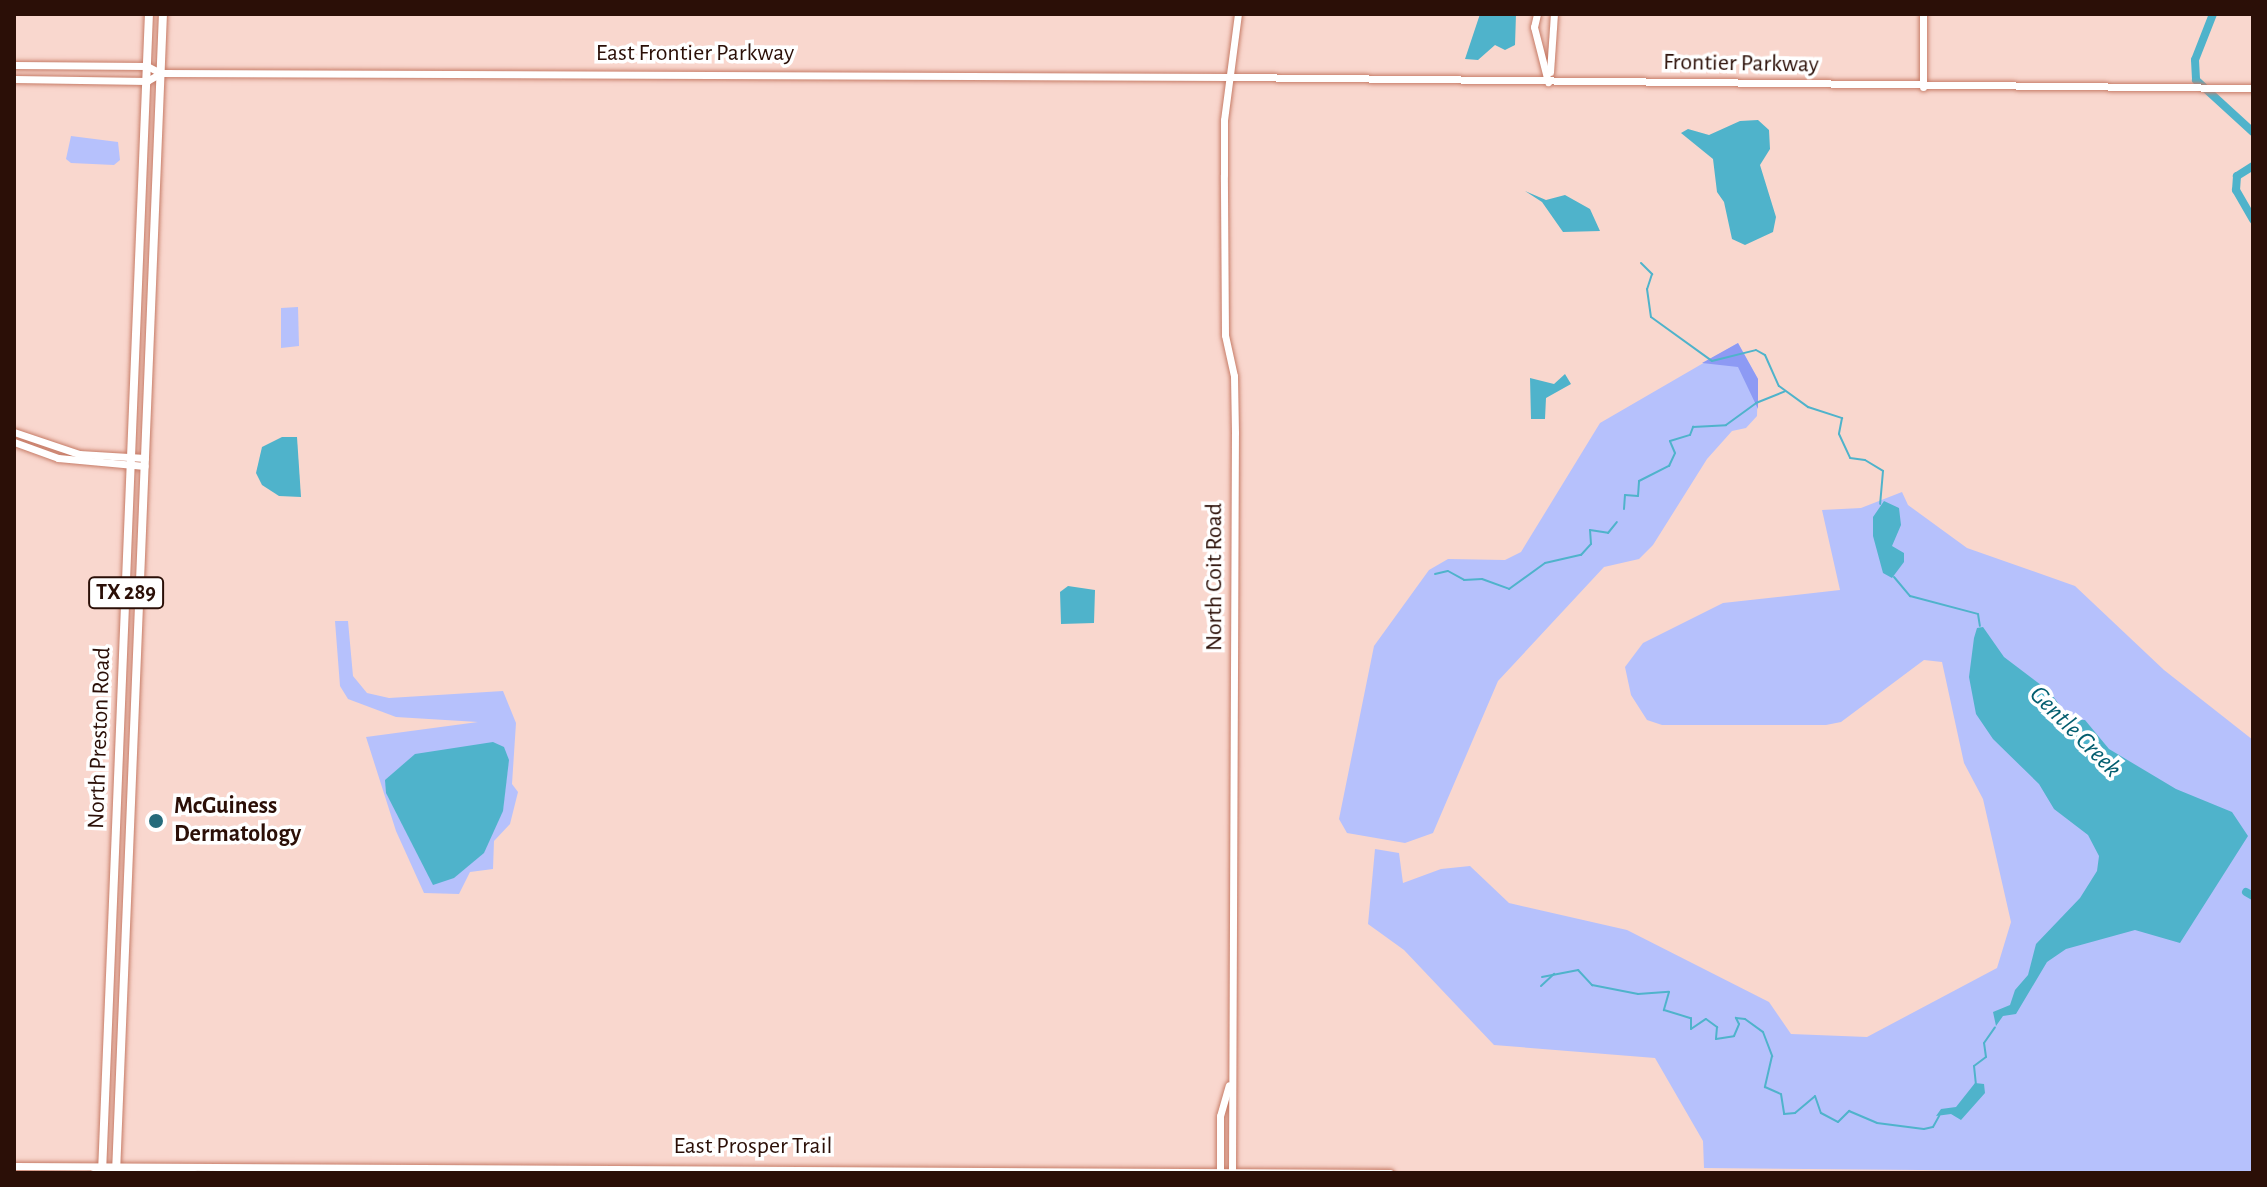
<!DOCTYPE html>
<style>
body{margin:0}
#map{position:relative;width:2267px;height:1187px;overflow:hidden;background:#f9d7ce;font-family:"Alegreya Sans",sans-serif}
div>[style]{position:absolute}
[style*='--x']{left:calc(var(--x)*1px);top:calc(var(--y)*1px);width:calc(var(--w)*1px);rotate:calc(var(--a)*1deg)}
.green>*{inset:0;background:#b6c1fc}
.forest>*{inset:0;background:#8d9af4}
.water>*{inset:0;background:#4fb3cb}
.stream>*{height:2px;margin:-1px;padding:0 1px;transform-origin:1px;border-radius:1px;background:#4fb3cb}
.river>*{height:8px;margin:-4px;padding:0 4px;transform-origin:4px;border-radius:4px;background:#4fb3cb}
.roads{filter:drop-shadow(0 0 2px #c67b66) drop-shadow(0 0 2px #c67b66)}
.secondary>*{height:7px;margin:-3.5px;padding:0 3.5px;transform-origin:3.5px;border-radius:3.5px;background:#fff}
.primary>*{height:8px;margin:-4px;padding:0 4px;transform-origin:4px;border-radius:4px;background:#fff}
.dots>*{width:22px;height:22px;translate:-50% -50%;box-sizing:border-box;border:4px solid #fff;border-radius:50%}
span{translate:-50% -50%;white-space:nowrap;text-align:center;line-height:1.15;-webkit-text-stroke:7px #fff;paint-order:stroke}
.shield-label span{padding:2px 6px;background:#fff;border:2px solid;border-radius:6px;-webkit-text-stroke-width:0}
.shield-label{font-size:22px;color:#2b0f07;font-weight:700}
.street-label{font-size:24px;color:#2b0f07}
.poi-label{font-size:24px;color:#2b0f07;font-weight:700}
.left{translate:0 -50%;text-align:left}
.water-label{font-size:26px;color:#025d6e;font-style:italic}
.frame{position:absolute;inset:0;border:16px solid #2b0f07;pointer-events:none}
</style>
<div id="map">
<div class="green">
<div style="clip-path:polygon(71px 136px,118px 142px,120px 160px,114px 165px,71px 163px,66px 159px)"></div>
<div style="clip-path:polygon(298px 307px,299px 346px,281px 348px,281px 308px)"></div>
<div style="clip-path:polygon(1738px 343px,1758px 379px,1757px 416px,1746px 428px,1732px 431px,1707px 459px,1653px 545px,1639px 559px,1604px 567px,1498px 681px,1433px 833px,1405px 843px,1347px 833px,1339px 819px,1374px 646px,1429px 570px,1448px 559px,1505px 560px,1521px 552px,1600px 423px)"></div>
<div style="clip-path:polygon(1902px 492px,1908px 505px,1967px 548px,2075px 586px,2164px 670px,2253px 740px,2253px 1173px,1704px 1168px,1703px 1141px,1655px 1058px,1494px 1045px,1404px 950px,1368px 924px,1375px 849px,1399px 853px,1403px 883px,1441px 869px,1470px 866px,1509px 903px,1627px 930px,1769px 1002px,1791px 1034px,1867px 1037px,1997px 968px,2011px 922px,1983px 799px,1964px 763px,1942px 662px,1924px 660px,1841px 722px,1826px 725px,1662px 725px,1647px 720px,1631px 695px,1625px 667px,1643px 643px,1723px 603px,1840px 590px,1822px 510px,1861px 508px)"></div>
<div style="clip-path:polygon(335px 621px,348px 621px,353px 676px,367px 693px,389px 698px,503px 691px,516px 723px,512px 784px,518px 792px,510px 824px,494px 841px,493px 869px,470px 872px,459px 894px,424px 893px,396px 831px,366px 737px,478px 722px,396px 717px,348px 699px,340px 686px)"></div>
</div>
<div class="forest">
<div style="clip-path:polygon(1738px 343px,1758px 379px,1758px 409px,1738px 367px,1702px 363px)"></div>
</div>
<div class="water">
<div style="clip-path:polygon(1480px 14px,1516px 14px,1515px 45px,1505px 50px,1495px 45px,1478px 60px,1465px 59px)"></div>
<div style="clip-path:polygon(1758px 120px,1769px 130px,1770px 149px,1760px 165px,1776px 217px,1773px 232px,1745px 245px,1732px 239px,1724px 202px,1717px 192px,1713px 159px,1681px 133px,1688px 129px,1709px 135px,1740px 121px)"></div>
<div style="clip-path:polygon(1525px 191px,1546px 200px,1565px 195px,1590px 209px,1600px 231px,1563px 232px,1542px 202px)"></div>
<div style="clip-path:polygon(1565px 374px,1571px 384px,1546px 398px,1545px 419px,1531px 419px,1530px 378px,1554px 384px)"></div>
<div style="clip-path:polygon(282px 437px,297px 437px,301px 497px,279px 496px,262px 485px,256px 473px,262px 447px)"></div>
<div style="clip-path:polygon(1884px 501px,1899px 508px,1901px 525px,1892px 546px,1904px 553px,1904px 562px,1892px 578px,1883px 573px,1873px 536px,1873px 517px)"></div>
<div style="clip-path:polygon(1068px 586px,1095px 590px,1094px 623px,1061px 624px,1060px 592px)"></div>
<div style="clip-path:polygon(1983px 627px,2004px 657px,2049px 691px,2071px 720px,2085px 720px,2109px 749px,2176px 789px,2232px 812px,2248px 836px,2180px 943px,2135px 930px,2066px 949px,2047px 962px,2016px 1014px,2003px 1016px,1996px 1026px,1993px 1012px,2010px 1005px,2015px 990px,2028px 975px,2036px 944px,2080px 898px,2097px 871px,2099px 856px,2088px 835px,2054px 809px,2039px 784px,1993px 739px,1976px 714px,1969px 677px,1974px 638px,1977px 628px)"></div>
<div style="clip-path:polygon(493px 742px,504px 747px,509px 760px,503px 811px,484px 853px,454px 878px,433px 885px,386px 793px,385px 780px,415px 754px)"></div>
<div style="clip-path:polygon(1975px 1083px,1984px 1084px,1985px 1093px,1961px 1120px,1951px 1114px,1936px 1116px,1941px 1109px,1956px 1107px)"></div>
</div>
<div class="stream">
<div style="--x:1641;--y:263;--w:16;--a:45"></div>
<div style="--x:1652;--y:274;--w:16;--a:108"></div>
<div style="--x:1647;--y:289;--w:28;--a:82"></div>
<div style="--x:1651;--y:317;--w:75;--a:35.8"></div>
<div style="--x:1712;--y:361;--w:45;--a:-14"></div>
<div style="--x:1756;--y:350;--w:10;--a:29"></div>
<div style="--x:1765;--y:355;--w:34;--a:66"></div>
<div style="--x:1779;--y:386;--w:36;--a:36"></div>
<div style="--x:1808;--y:407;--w:36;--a:18"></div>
<div style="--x:1842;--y:418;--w:16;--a:101"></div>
<div style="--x:1839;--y:434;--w:26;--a:65"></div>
<div style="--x:1850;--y:458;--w:15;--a:8"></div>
<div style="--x:1865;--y:460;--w:21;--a:31"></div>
<div style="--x:1883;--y:471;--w:33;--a:95"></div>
<div style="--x:1624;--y:509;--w:14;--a:-86"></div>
<div style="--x:1625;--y:495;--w:13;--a:4"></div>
<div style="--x:1638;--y:496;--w:15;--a:-86"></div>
<div style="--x:1639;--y:481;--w:34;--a:-27"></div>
<div style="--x:1669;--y:466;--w:14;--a:-65"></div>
<div style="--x:1675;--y:453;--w:13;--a:-113"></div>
<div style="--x:1670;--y:441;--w:21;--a:-17"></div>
<div style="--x:1690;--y:435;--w:9;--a:-69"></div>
<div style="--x:1693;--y:427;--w:33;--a:-3"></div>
<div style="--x:1726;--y:425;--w:37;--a:-36"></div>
<div style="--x:1756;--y:403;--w:31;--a:-22"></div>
<div style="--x:1435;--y:574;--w:13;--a:-13"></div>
<div style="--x:1448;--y:571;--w:18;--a:29"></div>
<div style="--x:1464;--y:580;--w:18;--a:-3"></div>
<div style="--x:1482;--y:579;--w:29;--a:20"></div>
<div style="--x:1509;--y:589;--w:44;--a:-35.8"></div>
<div style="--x:1545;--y:563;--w:37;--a:-13"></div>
<div style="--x:1581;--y:555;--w:15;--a:-48"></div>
<div style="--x:1591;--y:544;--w:14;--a:-94"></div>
<div style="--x:1590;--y:530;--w:18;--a:9"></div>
<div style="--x:1608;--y:533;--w:14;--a:-51"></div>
<div style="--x:1894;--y:577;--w:25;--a:50"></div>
<div style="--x:1910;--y:596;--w:70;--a:14.8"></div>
<div style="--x:1978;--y:614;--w:12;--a:81"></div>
<div style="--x:1542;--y:977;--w:37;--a:-11"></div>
<div style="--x:1578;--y:970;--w:21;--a:47"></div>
<div style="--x:1592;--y:985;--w:47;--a:11.1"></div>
<div style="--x:1638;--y:994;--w:31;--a:-4"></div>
<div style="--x:1669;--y:992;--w:19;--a:106"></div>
<div style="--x:1664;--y:1010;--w:28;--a:17"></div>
<div style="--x:1691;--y:1018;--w:11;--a:90"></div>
<div style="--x:1691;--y:1029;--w:18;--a:-34"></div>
<div style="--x:1706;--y:1019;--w:14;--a:36"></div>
<div style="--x:1717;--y:1027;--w:12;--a:95"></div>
<div style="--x:1716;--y:1039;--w:18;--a:-9"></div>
<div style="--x:1734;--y:1036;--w:13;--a:-67"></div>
<div style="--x:1739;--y:1024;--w:7;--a:-117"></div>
<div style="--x:1736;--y:1018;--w:9;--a:6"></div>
<div style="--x:1745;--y:1019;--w:22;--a:36"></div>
<div style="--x:1763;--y:1032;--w:26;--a:69"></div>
<div style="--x:1772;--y:1056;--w:32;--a:103"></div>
<div style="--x:1765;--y:1087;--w:17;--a:24"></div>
<div style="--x:1781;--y:1094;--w:20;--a:81"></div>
<div style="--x:1784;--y:1114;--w:11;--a:-5"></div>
<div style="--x:1795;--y:1113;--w:26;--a:-40"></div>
<div style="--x:1815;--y:1096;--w:18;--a:71"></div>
<div style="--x:1821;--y:1113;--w:19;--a:28"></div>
<div style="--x:1838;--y:1122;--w:16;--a:-45"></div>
<div style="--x:1849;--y:1111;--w:30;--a:23"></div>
<div style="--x:1877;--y:1123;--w:47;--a:7.3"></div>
<div style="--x:1924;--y:1129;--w:9;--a:-13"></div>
<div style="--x:1933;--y:1127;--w:13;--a:-61"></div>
<div style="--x:1541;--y:986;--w:18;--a:-43"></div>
<div style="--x:1976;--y:1085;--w:19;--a:-96"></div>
<div style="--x:1974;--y:1066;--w:15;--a:-37"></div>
<div style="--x:1986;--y:1057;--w:14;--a:-98"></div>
<div style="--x:1984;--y:1043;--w:19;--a:-55"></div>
</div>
<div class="river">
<div style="--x:2213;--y:14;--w:49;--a:111.4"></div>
<div style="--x:2195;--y:60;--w:20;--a:87"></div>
<div style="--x:2196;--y:80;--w:77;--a:42.4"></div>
<div style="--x:2253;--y:166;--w:19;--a:148"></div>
<div style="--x:2237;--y:176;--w:14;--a:94"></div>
<div style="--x:2236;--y:190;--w:34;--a:60"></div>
<div style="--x:2246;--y:892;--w:8;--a:30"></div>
</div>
<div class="roads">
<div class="secondary">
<div style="--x:1537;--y:14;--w:13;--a:103"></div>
<div style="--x:1534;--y:27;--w:57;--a:75.7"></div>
<div style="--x:14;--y:65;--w:133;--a:0.4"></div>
<div style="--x:147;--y:66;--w:16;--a:27"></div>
<div style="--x:161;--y:73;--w:1068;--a:0.21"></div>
<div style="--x:1229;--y:77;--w:1024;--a:0.62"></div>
<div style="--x:1550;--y:72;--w:58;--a:-86.1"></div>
<div style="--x:14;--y:79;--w:133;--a:0.9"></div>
<div style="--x:147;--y:81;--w:16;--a:-30"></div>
<div style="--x:1923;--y:87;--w:73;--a:-90"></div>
<div style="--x:14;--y:432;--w:69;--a:18.7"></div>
<div style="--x:79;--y:454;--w:66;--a:3.5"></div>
<div style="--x:14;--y:442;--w:47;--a:20"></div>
<div style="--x:58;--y:458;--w:87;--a:5.3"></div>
<div style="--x:14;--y:1166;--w:1376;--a:0.29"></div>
<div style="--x:1220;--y:1171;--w:55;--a:-90"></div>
<div style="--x:1220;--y:1116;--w:32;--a:-74"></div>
<div style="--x:1232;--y:1171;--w:738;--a:-89.77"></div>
<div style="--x:1235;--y:433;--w:57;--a:-91"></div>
<div style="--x:1234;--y:376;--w:42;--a:-102.4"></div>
<div style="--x:1225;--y:335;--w:160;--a:-90.4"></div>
<div style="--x:1224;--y:175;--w:55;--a:-90"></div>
<div style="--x:1224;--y:120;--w:107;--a:-82.5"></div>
<div style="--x:93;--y:1173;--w:101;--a:0"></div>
</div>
<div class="primary">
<div style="--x:102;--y:1173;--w:1160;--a:-87.68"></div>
<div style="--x:116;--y:1173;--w:1160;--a:-87.68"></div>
</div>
</div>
<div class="dots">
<div style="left:156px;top:821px;background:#266b7b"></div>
</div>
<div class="shield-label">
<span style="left:126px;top:593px">TX 289</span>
</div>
<div class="street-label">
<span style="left:695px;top:54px">East Frontier Parkway</span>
<span style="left:1741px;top:64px;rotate:1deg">Frontier Parkway</span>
<span style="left:1215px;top:577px;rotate:-90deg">North Coit Road</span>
<span style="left:100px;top:738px;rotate:-88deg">North Preston Road</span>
<span style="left:753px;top:1147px">East Prosper Trail</span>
</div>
<div class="poi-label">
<span class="left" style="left:174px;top:821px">McGuiness<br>Dermatology</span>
</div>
<div class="water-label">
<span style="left:2075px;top:732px;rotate:45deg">Gentle Creek</span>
</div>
<div class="frame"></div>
</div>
